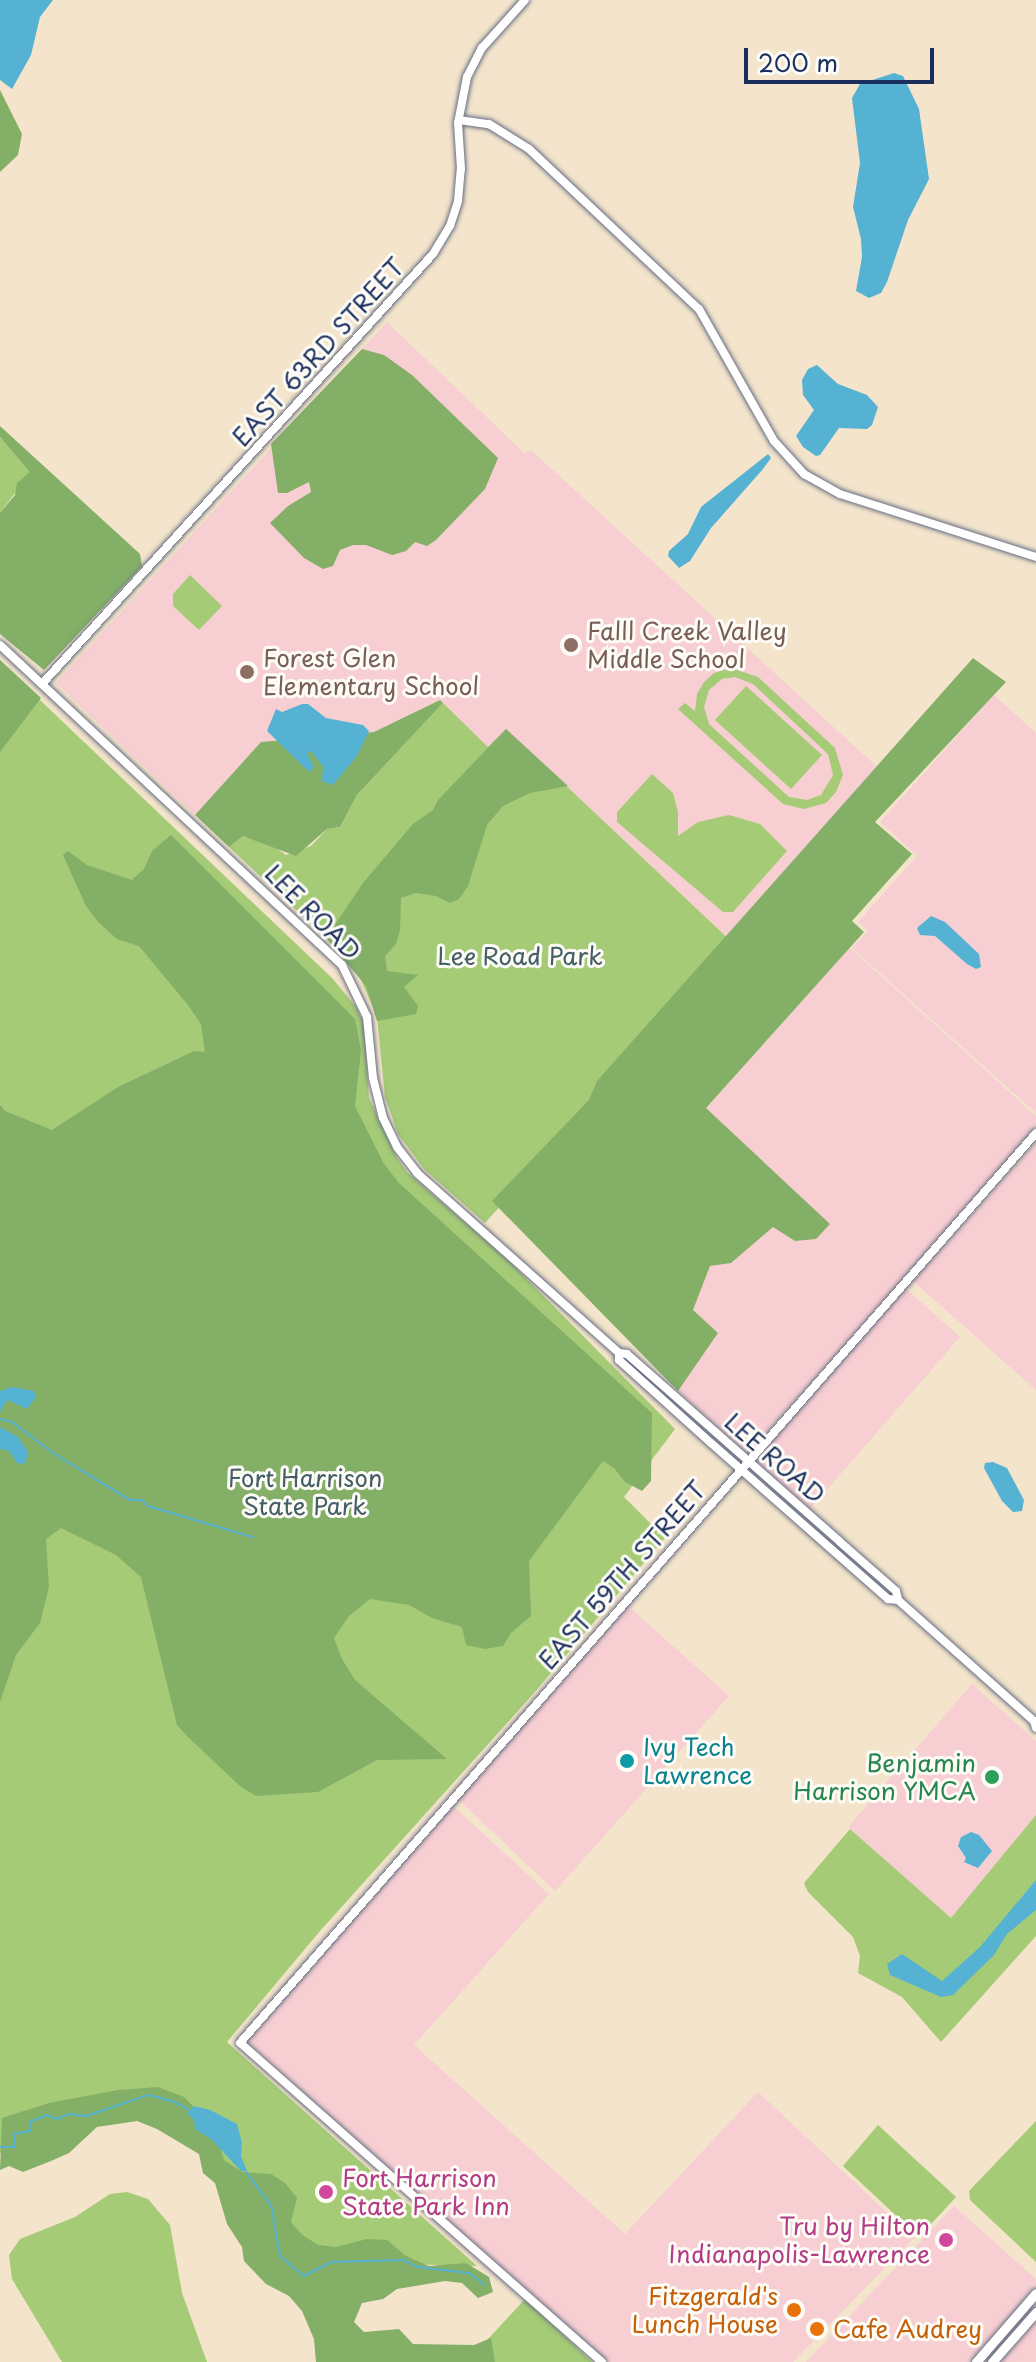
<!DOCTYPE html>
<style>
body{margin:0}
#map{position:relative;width:1036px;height:2362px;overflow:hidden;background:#f3e4cb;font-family:"Playpen Sans",sans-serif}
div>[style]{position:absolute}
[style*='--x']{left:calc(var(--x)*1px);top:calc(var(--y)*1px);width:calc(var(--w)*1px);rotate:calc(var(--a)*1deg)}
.built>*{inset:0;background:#f7cfd2}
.green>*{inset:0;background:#a5cb76}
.forest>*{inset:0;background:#84af67}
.water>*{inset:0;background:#55b2d3}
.stream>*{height:2px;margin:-1px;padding:0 1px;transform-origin:1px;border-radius:1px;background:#55b2d3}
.roads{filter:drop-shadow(0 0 2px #676e84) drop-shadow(0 0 2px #676e84)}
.secondary>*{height:8px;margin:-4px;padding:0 4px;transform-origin:4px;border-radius:4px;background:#fff}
.primary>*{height:9px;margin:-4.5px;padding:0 4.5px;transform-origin:4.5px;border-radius:4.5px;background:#fff}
.dots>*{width:22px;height:22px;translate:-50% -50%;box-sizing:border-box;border:4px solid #fdfcf7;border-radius:50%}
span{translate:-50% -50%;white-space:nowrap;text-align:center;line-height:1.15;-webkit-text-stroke:6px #fdfcf7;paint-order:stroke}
.street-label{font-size:24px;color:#1b2f5e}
.education-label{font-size:24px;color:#785e54}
.left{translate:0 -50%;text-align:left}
.park-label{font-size:24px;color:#445e65}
.culture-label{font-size:24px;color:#0d838f}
.leisure-label{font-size:24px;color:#27864d}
.right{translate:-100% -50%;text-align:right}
.hotel-label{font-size:24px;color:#b23c85}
.food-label{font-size:24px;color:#c56008}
.scale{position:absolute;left:744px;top:48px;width:190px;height:36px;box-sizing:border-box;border:4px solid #1b2f5e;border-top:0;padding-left:10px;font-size:24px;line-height:28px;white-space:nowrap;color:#1b2f5e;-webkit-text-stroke:6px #fdfcf7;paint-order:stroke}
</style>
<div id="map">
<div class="built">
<div style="clip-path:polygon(387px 322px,524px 453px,531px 450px,887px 776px,735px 945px,506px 729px,488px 747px,440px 700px,374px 732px,261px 742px,195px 815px,56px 683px)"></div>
<div style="clip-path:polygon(994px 695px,1036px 733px,1036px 1113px,852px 948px,868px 931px,858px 922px,917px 856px,880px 822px)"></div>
<div style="clip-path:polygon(850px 948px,1036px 1116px,1036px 1130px,747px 1454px,678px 1391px,718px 1333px,693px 1310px,710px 1266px,731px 1263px,773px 1227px,829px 1225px,706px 1108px)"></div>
<div style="clip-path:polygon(1036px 1143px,1036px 1390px,913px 1281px)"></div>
<div style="clip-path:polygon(904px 1287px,960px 1337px,810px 1509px,755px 1461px)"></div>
<div style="clip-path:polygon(627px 1605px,729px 1696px,555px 1891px,458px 1799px)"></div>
<div style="clip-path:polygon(972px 1684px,1036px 1741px,1036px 1815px,951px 1919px,848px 1827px)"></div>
<div style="clip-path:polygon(453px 1806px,549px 1894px,414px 2045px,625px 2234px,758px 2092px,914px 2238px,793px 2362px,605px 2362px,247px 2042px)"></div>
<div style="clip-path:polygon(954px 2206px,1036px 2279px,1036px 2288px,970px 2362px,806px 2362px)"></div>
<div style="clip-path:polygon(1036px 2321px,1036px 2362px,1000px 2362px)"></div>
</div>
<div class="green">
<div style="clip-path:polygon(0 437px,31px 472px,0 513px)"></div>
<div style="clip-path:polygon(190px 575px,222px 606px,199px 630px,173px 606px,173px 594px)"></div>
<div style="clip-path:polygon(0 662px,333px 979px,356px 1007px,364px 1024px,369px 1098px,397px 1158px,407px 1172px,510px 1262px,675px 1429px,624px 1497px,665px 1538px,534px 1693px,320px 1931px,227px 2042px,477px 2266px,331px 2262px,202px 2152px,152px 2123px,118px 2114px,0 2153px)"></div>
<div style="clip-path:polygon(evenodd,731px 668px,758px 677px,835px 748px,843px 775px,836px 792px,826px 803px,804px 809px,783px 804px,678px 709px,685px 703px,695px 711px,697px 694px,704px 682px,714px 673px,731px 668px,735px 677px,753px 684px,828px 754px,833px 775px,821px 795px,807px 800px,789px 797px,709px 724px,704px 707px,709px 690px,722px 679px,735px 677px)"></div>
<div style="clip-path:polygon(746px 686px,822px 755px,791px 789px,715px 720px)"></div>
<div style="clip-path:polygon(443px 703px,488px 747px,506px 729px,735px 945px,485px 1223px,424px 1169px,398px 1134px,385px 1097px,377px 1017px,358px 973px,326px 938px,229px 847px,243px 836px,269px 843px,286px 855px,311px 846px,327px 829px,340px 827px,357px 795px)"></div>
<div style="clip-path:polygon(652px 774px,673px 793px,678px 812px,678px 836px,698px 822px,729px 815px,760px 824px,787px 851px,733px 912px,723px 912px,617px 822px,617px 812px)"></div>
<div style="clip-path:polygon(1036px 1815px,1036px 1936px,941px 2042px,902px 1997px,858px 1973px,860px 1956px,853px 1937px,808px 1892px,804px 1883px,850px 1829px,951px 1918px)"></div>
<div style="clip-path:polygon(1036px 2121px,1036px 2262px,970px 2200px,969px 2191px)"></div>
<div style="clip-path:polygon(878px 2125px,956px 2197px,919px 2237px,843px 2166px)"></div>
<div style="clip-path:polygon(127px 2192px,148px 2199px,170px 2225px,182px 2293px,207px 2362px,62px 2362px,12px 2279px,9px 2255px,20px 2239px,75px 2217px,110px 2194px)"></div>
<div style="clip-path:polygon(525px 2299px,592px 2362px,488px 2362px,477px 2351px)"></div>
</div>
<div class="forest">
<div style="clip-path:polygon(0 90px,22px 134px,18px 155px,0 172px)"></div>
<div style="clip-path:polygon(362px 349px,384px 355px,412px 375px,498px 458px,485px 489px,436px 540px,427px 546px,415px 542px,406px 551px,392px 555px,366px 545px,353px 545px,340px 550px,333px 566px,323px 569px,304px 558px,270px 523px,288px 506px,311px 492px,309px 482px,287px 493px,278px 493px,271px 444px)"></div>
<div style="clip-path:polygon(0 426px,140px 554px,142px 566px,44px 670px,0 634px,0 513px,15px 495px,17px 483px,30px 472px,0 437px)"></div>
<div style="clip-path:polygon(973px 658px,1006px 682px,875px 822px,912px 854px,852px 921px,864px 932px,706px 1108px,830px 1224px,816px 1239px,795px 1241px,773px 1227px,731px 1263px,710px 1266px,693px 1310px,718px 1333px,678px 1391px,492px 1201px,589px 1100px,597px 1081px)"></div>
<div style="clip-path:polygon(0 660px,41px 698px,0 752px)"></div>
<div style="clip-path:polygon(440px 700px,443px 703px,357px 795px,340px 827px,327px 829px,296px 856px,243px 836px,229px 847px,195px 815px,261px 742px,374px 732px)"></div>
<div style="clip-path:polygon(506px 729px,568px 786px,530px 793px,503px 806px,487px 825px,468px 886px,459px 899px,450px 903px,436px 896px,416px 893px,401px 898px,400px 930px,396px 944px,385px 956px,387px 971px,418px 975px,404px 987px,418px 1006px,416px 1014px,377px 1021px,366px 986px,326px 938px,363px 883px,413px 824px,433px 810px,438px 800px)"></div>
<div style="clip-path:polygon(171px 835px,355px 1019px,361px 1050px,355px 1106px,384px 1164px,399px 1183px,652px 1413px,651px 1481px,642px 1491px,625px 1482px,614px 1468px,603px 1461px,529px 1561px,531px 1616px,511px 1633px,503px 1646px,485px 1649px,466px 1645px,462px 1627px,432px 1618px,409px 1605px,370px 1599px,349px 1616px,334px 1638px,342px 1659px,355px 1680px,447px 1759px,377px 1760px,318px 1792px,256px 1796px,241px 1787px,188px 1737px,177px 1725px,141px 1577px,116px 1555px,61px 1528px,46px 1539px,49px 1587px,40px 1623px,16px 1655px,0 1702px,0 1105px,5px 1111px,52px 1130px,118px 1087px,194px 1051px,205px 1052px,201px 1024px,188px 1005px,139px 946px,117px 939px,98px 922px,86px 906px,63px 855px,68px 851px,87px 865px,132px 880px,144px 869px,152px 851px)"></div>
<div style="clip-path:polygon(158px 2087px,184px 2097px,204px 2118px,218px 2140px,224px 2160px,242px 2172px,271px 2174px,285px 2183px,297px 2198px,291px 2222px,301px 2234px,318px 2245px,336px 2247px,367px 2239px,387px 2240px,406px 2256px,429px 2266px,466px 2263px,489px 2277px,493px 2292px,478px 2298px,462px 2283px,445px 2281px,397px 2289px,383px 2299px,362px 2303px,354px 2322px,364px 2332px,399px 2329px,413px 2344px,474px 2345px,491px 2338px,495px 2362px,316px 2362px,314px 2339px,302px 2311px,289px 2296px,266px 2284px,244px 2261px,242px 2247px,227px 2224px,215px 2183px,203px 2173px,199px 2154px,157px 2129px,137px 2121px,97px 2127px,69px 2153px,51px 2161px,23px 2172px,9px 2166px,0 2170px,2px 2118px,49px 2103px,118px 2090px)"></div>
</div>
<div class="water">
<div style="clip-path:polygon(0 0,53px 0,40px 17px,31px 55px,12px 89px,0 80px)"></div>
<div style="clip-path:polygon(894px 73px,903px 76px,919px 109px,929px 179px,908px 220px,887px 282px,881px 293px,869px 298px,856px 291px,862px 257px,861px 239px,853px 207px,860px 163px,852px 98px,860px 84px)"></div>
<div style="clip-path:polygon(817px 365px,838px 384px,867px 395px,878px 407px,872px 425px,867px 429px,839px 428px,820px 455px,816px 456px,803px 447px,796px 436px,814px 410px,803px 395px,802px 380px,808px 369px)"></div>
<div style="clip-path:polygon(768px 454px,771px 458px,763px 469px,711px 528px,690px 561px,679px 568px,668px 556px,669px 551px,688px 534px,701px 507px)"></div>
<div style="clip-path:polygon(302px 704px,308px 704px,326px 718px,363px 725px,369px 731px,357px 756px,333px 785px,322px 781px,323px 767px,311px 751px,307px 753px,314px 767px,309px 772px,267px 731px,276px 709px,282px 712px)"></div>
<div style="clip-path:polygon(931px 916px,945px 922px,979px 954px,981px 967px,976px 969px,967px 964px,935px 936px,920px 935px,917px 928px)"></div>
<div style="clip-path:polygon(12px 1387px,34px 1391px,36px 1397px,27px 1409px,7px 1400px,0 1412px,0 1391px)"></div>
<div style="clip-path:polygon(0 1427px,18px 1437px,28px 1452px,25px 1464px,17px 1463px,9px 1451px,0 1449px)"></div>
<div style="clip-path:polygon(993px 1462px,1007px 1468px,1024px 1500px,1022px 1511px,1013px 1512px,1002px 1501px,984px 1468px,985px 1463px)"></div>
<div style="clip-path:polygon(971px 1832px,979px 1835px,992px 1851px,978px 1868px,964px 1862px,966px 1858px,958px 1846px,961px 1837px)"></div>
<div style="clip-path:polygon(1036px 1880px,1036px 1910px,1007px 1934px,994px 1955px,953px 1995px,941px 1997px,890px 1975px,887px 1964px,902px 1954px,942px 1981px,980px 1947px)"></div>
<div style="clip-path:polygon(194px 2106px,210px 2110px,237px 2124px,242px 2143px,241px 2156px,247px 2171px,241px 2171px,211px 2139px,195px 2129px,194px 2120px,187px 2113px)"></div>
</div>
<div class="stream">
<div style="--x:0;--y:1419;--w:12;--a:14"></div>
<div style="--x:12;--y:1422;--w:51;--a:37.1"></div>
<div style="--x:53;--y:1453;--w:90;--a:31.4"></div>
<div style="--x:130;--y:1500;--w:12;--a:0"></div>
<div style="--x:142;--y:1500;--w:8;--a:45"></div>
<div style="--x:148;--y:1506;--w:109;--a:16.6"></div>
<div style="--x:0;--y:2147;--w:14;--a:0"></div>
<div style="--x:14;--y:2147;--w:13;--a:-90"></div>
<div style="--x:14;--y:2134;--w:16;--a:-11"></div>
<div style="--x:30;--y:2131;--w:9;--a:-90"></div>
<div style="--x:30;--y:2122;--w:18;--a:-22"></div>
<div style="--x:47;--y:2115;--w:11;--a:22"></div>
<div style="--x:57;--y:2119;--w:12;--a:-24"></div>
<div style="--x:68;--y:2114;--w:18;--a:6"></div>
<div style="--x:86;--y:2116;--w:65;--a:-18.7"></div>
<div style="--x:148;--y:2095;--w:25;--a:14"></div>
<div style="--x:172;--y:2101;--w:18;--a:27"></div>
<div style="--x:246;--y:2172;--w:41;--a:52.9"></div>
<div style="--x:271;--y:2205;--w:52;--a:80"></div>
<div style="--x:280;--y:2256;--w:31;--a:40"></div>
<div style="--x:304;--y:2276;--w:30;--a:-27"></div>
<div style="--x:331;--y:2262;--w:72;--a:-1.6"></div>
<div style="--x:403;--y:2260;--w:17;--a:25"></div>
<div style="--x:418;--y:2267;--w:51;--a:6.7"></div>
<div style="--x:469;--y:2273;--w:20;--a:37"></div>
</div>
<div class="roads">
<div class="secondary">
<div style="--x:459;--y:120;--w:30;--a:8"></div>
<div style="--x:489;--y:124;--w:47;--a:32"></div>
<div style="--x:529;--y:149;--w:233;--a:43.3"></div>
<div style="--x:699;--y:309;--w:152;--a:60.4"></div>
<div style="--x:774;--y:441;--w:45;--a:47.7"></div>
<div style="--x:804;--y:474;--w:41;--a:29.1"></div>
<div style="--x:840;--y:494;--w:206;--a:17.8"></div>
<div style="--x:0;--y:645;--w:468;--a:43.1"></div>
<div style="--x:342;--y:965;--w:58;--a:64.3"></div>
<div style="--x:367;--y:1017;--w:61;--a:84.4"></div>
<div style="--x:373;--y:1078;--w:41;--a:76"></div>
<div style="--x:383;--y:1118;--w:32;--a:64"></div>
<div style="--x:397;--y:1147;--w:33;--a:52"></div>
<div style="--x:417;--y:1173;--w:271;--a:41.7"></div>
<div style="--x:619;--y:1353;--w:7;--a:90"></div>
<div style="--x:619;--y:1360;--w:124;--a:42.1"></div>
<div style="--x:711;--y:1443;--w:236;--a:41.4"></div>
<div style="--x:888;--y:1599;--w:10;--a:6"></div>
<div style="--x:898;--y:1600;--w:182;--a:41.7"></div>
<div style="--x:1034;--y:1721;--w:7;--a:74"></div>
<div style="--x:42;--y:684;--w:581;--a:-47.72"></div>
<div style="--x:433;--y:254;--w:33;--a:-59"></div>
<div style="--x:450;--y:226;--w:26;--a:-72"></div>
<div style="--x:458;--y:201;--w:32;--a:-85"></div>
<div style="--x:461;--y:169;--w:46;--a:-93.7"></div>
<div style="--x:458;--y:123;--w:47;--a:-78.9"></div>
<div style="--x:467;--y:77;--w:33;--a:-63"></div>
<div style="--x:482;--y:48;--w:64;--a:-48.1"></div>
<div style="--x:619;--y:1353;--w:8;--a:7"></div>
<div style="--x:627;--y:1354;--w:284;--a:41.4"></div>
<div style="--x:840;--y:1542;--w:74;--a:41.2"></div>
<div style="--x:896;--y:1591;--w:9;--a:77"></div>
<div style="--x:602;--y:2362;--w:482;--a:-138.6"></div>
<div style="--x:240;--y:2043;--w:1209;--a:-48.82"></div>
</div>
<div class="primary">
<div style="--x:976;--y:2362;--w:91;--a:-49"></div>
<div style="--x:992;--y:2362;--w:67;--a:-48.7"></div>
</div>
</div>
<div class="dots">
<div style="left:571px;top:645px;background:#8d6e63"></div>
<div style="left:247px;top:672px;background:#8d6e63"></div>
<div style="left:627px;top:1761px;background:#0f9aa8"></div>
<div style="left:992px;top:1777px;background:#2e9e5b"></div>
<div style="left:326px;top:2192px;background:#d1479c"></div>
<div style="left:946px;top:2240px;background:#d1479c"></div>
<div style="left:794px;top:2310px;background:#e8710a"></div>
<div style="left:817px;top:2329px;background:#e8710a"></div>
</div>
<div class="street-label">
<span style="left:318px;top:352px;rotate:-48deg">EAST 63RD STREET</span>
<span style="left:313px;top:912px;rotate:45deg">LEE ROAD</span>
<span style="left:775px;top:1458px;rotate:41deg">LEE ROAD</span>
<span style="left:622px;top:1575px;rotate:-49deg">EAST 59TH STREET</span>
</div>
<div class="education-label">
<span class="left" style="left:587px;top:645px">Falll Creek Valley<br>Middle School</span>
<span class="left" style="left:263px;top:672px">Forest Glen<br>Elementary School</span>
</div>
<div class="park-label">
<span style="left:520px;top:956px">Lee Road Park</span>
<span style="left:305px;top:1492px">Fort Harrison<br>State Park</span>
</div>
<div class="culture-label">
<span class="left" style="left:643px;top:1761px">Ivy Tech<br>Lawrence</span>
</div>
<div class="leisure-label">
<span class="right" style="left:976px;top:1777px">Benjamin<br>Harrison YMCA</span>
</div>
<div class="hotel-label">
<span class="left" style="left:342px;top:2192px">Fort Harrison<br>State Park Inn</span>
<span class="right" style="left:930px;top:2240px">Tru by Hilton<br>Indianapolis-Lawrence</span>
</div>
<div class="food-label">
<span class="right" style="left:778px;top:2310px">Fitzgerald's<br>Lunch House</span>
<span class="left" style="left:833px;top:2329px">Cafe Audrey</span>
</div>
<div class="scale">200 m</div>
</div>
